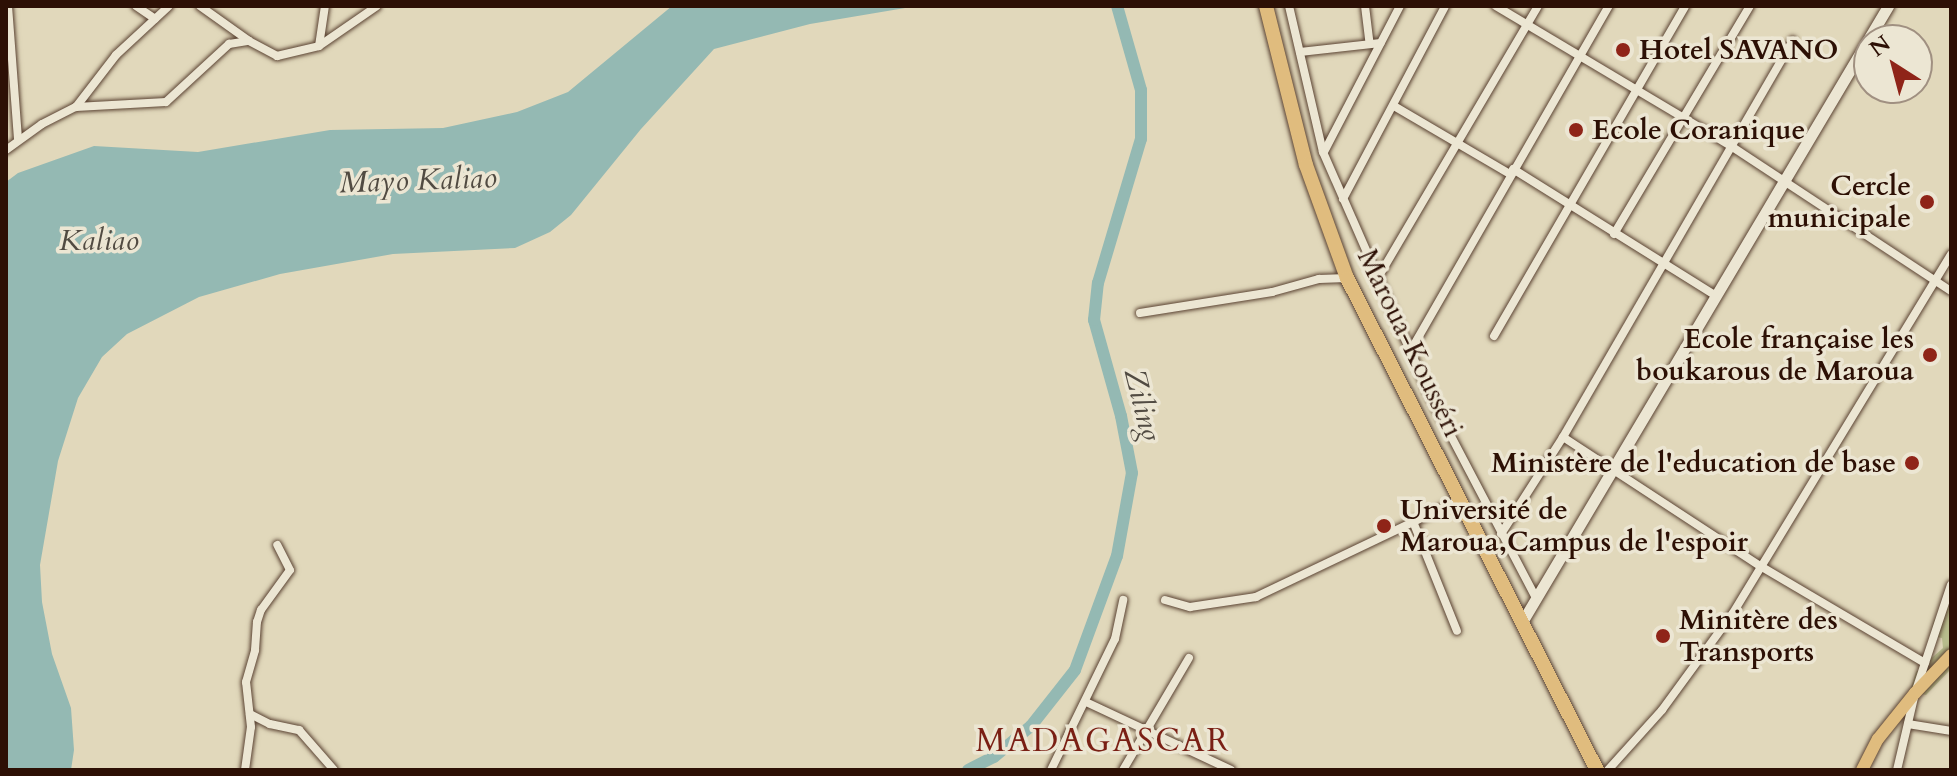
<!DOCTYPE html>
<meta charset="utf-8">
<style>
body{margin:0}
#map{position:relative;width:1957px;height:776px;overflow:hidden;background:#e1d8bb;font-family:Cardo,serif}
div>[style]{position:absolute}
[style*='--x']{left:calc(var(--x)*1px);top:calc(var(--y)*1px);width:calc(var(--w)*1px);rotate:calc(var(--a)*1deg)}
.green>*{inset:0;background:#b8bd8d}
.water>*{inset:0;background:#94b9b3}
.river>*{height:12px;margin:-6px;padding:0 6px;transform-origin:6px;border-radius:6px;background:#94b9b3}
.roads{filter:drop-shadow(0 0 2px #5a4232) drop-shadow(0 0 2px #5a4232)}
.street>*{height:8px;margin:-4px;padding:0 4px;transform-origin:4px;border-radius:4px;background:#ece6d3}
.secondary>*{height:11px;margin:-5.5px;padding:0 5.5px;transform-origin:5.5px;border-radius:5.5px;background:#ece6d3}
.primary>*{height:12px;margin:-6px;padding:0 6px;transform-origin:6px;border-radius:6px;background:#e0bc7e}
.highway>*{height:14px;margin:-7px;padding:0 7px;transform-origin:7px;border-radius:7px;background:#e0bc7e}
.dots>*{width:22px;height:22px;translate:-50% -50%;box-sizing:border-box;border:4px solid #ece6d3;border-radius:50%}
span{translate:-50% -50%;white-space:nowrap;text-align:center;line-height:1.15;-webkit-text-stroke:7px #ece6d3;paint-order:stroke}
.poi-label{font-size:28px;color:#2d1005;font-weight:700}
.left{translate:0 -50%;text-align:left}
.right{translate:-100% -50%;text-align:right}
.street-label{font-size:28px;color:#2d1005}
.water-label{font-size:30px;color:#514b42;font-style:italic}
.quarter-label{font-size:32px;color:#7a1f14;letter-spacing:2px}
.frame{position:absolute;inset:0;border:8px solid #2d1005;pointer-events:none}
.north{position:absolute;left:1853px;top:24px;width:80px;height:80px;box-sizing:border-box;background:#ece6d3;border:2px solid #a09081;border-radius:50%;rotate:324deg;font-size:22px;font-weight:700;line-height:32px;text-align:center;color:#2d1005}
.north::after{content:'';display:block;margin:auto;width:28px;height:36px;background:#8f2418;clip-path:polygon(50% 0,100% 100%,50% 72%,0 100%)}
</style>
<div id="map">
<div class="green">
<div style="clip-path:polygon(1951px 602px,1951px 669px,1926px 695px,1910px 691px,1916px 672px,1943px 648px,1942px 638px,1930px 636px,1934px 620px)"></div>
</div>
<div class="water">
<div style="clip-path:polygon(672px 6px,917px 6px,810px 24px,714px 49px,641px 129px,571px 215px,550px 232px,515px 248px,393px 254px,280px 274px,199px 297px,127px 334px,102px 357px,78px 398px,58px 461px,40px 565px,42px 602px,52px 654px,71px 708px,74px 750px,71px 770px,6px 770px,6px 182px,18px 173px,94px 146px,198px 152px,330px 130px,443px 128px,517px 112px,568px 92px)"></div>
</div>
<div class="river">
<div style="--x:968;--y:770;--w:29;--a:-27"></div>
<div style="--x:994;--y:757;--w:48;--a:-40"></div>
<div style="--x:1031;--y:726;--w:71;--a:-51.8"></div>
<div style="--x:1075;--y:670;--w:121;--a:-69.8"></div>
<div style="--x:1117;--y:556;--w:84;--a:-79.8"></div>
<div style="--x:1132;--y:473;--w:58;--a:-100.9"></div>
<div style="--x:1121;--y:416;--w:100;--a:-105.7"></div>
<div style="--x:1094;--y:320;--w:37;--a:-84"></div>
<div style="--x:1098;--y:283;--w:150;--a:-73.4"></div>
<div style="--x:1141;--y:139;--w:49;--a:-90"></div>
<div style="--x:1141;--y:90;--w:87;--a:-105.9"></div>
</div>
<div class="roads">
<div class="street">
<div style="--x:8;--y:6;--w:133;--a:85.7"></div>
<div style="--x:136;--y:6;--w:23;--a:34"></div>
<div style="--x:200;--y:6;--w:60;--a:35.5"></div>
<div style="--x:1289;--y:6;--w:150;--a:76.9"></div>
<div style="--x:1323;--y:152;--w:266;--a:66.3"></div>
<div style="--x:1430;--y:396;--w:226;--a:62.3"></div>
<div style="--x:1365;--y:6;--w:38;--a:83"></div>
<div style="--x:1496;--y:6;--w:274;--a:30.8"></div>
<div style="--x:1731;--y:146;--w:263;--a:33.4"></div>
<div style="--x:319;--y:46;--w:40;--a:-81.5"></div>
<div style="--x:1300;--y:52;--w:81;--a:-6.4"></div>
<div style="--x:1394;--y:106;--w:134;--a:30.4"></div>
<div style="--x:76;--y:107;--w:66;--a:-52.4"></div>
<div style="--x:116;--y:55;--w:72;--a:-42.8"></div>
<div style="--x:6;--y:150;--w:44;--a:-35.8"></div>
<div style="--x:42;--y:124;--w:38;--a:-27"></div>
<div style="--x:76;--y:107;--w:90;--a:-3.2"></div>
<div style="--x:166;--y:102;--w:86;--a:-42.6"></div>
<div style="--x:229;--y:44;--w:20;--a:-9"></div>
<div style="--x:249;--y:41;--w:32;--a:28"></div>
<div style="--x:277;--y:56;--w:43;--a:-13.4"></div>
<div style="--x:319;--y:46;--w:70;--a:-34.6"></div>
<div style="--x:1324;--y:152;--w:165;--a:-62.5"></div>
<div style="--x:1513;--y:169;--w:239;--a:32"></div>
<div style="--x:1343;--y:199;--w:218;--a:-62.1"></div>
<div style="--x:1614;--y:234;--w:265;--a:-59.2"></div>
<div style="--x:1379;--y:276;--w:313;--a:-59.5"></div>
<div style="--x:1140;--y:313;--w:134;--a:-9"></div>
<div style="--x:1272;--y:292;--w:49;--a:-15.5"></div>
<div style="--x:1319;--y:279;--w:28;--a:-2"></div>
<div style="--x:1494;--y:336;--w:381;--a:-59.9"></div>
<div style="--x:1411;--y:350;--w:397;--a:-60.1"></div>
<div style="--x:1563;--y:437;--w:238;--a:33.2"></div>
<div style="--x:1762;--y:567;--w:189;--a:30.5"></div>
<div style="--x:1414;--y:524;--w:115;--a:68.1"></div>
<div style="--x:1501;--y:534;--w:115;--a:-57.4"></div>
<div style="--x:1563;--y:437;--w:458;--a:-59.9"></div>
<div style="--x:1165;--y:600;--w:26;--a:16"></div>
<div style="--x:1190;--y:607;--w:67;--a:-8.6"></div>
<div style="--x:1256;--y:597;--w:225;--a:-25.5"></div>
<div style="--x:1086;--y:702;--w:160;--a:25.1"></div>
<div style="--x:250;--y:714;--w:22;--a:27"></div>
<div style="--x:270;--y:724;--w:30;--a:12"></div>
<div style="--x:299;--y:730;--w:53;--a:48.8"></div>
<div style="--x:1908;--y:724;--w:44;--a:9.2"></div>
<div style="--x:245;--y:770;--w:43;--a:-82.1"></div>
<div style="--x:251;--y:727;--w:45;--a:-96.3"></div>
<div style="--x:246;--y:682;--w:33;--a:-74"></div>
<div style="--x:255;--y:650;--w:28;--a:-86"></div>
<div style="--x:257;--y:622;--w:13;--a:-72"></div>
<div style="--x:261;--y:610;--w:49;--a:-54.1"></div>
<div style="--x:290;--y:570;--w:28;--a:-117"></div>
<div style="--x:1051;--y:770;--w:146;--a:-64"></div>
<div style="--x:1115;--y:639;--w:40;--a:-78"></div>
<div style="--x:1123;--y:770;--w:130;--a:-59.5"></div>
<div style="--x:1608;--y:770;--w:81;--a:-48"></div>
<div style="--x:1662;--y:710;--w:120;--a:-53.8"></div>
<div style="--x:1733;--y:613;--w:420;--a:-58.7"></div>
<div style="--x:1897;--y:770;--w:79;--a:-76.8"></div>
<div style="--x:1915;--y:693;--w:114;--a:-71.6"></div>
</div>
<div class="secondary">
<div style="--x:1522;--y:622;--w:717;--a:-59.28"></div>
</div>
<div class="primary">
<div style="--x:1862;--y:770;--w:35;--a:-63"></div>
<div style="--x:1878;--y:739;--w:59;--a:-51.2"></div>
<div style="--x:1915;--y:693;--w:52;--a:-46.5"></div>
</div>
<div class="highway">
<div style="--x:1266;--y:6;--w:164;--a:75.9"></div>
<div style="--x:1306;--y:165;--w:120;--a:70.1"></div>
<div style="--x:1347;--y:278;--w:552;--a:63.06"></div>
</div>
</div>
<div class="dots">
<div style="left:1623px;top:50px;background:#8f2418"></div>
<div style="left:1576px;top:130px;background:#8f2418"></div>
<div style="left:1927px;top:202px;background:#8f2418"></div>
<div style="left:1930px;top:355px;background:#8f2418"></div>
<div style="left:1912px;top:463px;background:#8f2418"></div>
<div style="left:1384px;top:526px;background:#8f2418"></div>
<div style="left:1663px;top:636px;background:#8f2418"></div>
</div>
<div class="poi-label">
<span class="left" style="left:1639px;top:50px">Hotel SAVANO</span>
<span class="left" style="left:1592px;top:130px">Ecole Coranique</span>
<span class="right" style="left:1911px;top:202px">Cercle<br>municipale</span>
<span class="right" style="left:1914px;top:355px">Ecole française les<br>boukarous de Maroua</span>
<span class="right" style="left:1896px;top:463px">Ministère de l'education de base</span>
<span class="left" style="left:1400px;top:526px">Université de<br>Maroua,Campus de l'espoir</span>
<span class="left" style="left:1679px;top:636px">Minitère des<br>Transports</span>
</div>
<div class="street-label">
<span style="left:1410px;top:343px;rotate:64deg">Maroua-Kousséri</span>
</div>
<div class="water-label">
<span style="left:418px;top:181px;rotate:-2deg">Mayo Kaliao</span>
<span style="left:99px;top:241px">Kaliao</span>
<span style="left:1142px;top:405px;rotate:76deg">Ziling</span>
</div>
<div class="quarter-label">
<span style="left:1103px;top:741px">MADAGASCAR</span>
</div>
<div class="frame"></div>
<div class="north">N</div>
</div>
